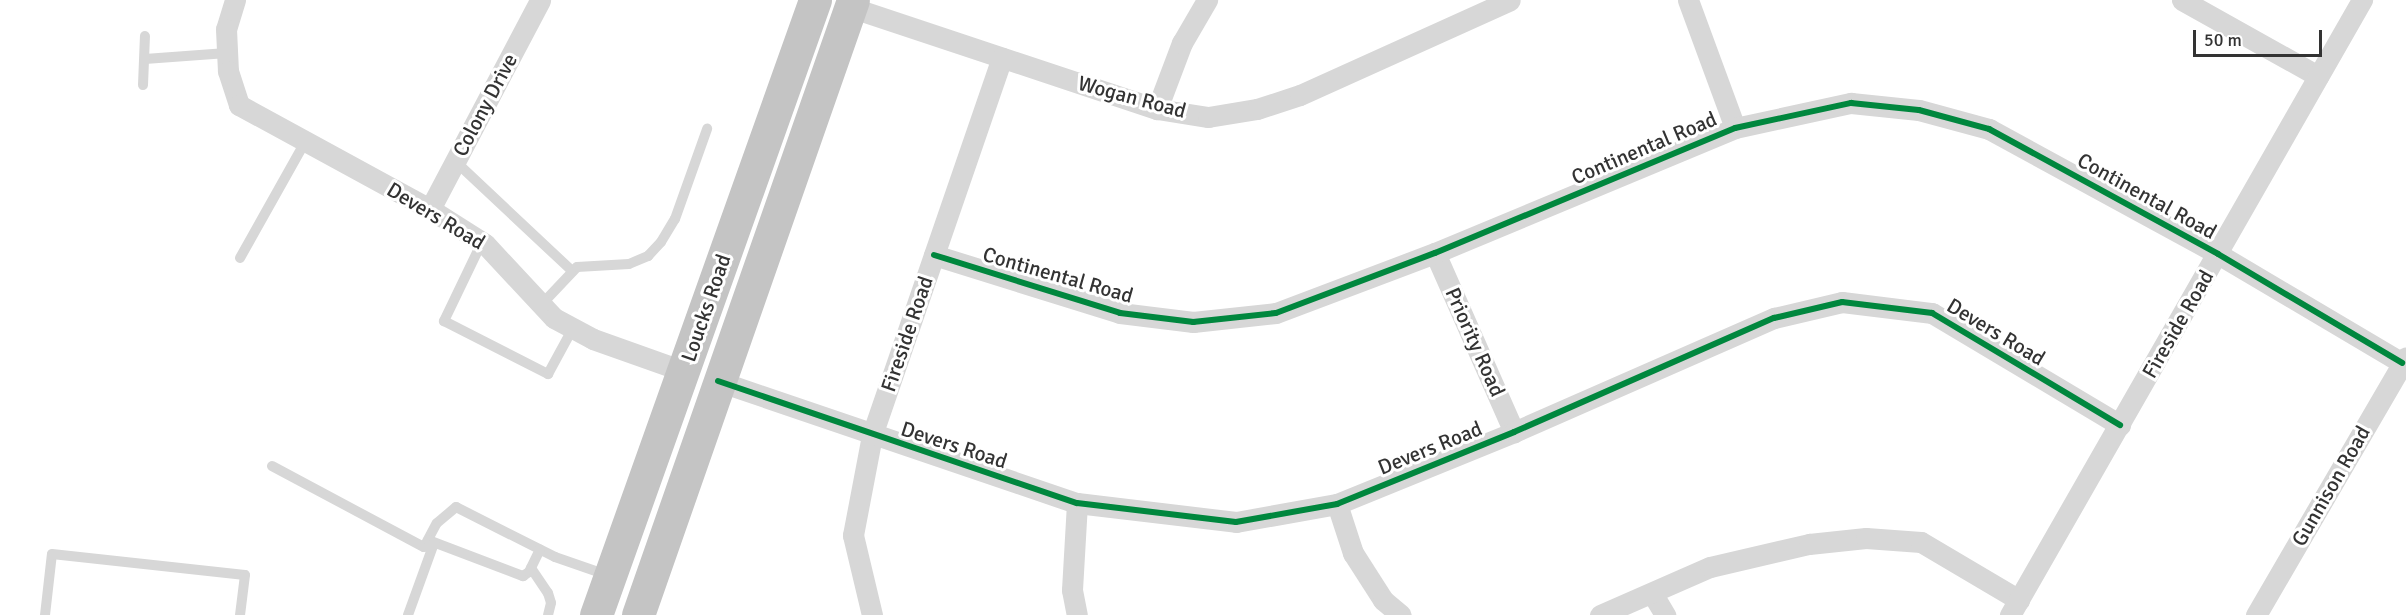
<!DOCTYPE html>
<style>
body{margin:0}
#map{position:relative;width:2406px;height:615px;overflow:hidden;background:#fff;font-family:Signika,sans-serif}
div>[style]{position:absolute}
[style*='--x']{left:calc(var(--x)*1px);top:calc(var(--y)*1px);width:calc(var(--w)*1px);rotate:calc(var(--a)*1deg)}
.lane>*{height:10px;margin:-5px;padding:0 5px;transform-origin:5px;border-radius:5px;background:#d7d7d7}
.street>*{height:21px;margin:-10.5px;padding:0 10.5px;transform-origin:10.5px;border-radius:10.5px;background:#d7d7d7}
.highway>*{height:33px;margin:-16.5px;padding:0 16.5px;transform-origin:16.5px;border-radius:16.5px;background:#c4c4c4}
.cycleway>*{height:6px;margin:-3px;padding:0 3px;transform-origin:3px;border-radius:3px;background:#00873e}
span{translate:-50% -50%;white-space:nowrap;text-align:center;line-height:1.15;-webkit-text-stroke:6px #fff;paint-order:stroke}
.street-label{font-size:21px;color:#333}
.scale{position:absolute;left:2193px;top:30px;width:129px;height:27px;box-sizing:border-box;border:3px solid #333;border-top:0;padding-left:8px;font-size:18px;line-height:21px;white-space:nowrap;color:#333;-webkit-text-stroke:4px #fff;paint-order:stroke}
</style>
<div id="map">
<div class="lane">
<div style="--x:145;--y:59;--w:82;--a:-4.2"></div>
<div style="--x:143;--y:85;--w:49;--a:-87.7"></div>
<div style="--x:455;--y:161;--w:161;--a:43.2"></div>
<div style="--x:482;--y:242;--w:88;--a:115.7"></div>
<div style="--x:444;--y:321;--w:117;--a:27"></div>
<div style="--x:548;--y:374;--w:52;--a:-61.5"></div>
<div style="--x:240;--y:258;--w:133;--a:-60.7"></div>
<div style="--x:542;--y:304;--w:51;--a:-46.6"></div>
<div style="--x:577;--y:267;--w:52;--a:-3.3"></div>
<div style="--x:629;--y:264;--w:21;--a:-23"></div>
<div style="--x:648;--y:256;--w:19;--a:-47"></div>
<div style="--x:661;--y:242;--w:27;--a:-59"></div>
<div style="--x:675;--y:219;--w:96;--a:-70.4"></div>
<div style="--x:272;--y:466;--w:172;--a:28.1"></div>
<div style="--x:424;--y:547;--w:27;--a:-62"></div>
<div style="--x:437;--y:523;--w:25;--a:-40"></div>
<div style="--x:456;--y:507;--w:111;--a:26.8"></div>
<div style="--x:555;--y:557;--w:55;--a:19.1"></div>
<div style="--x:428;--y:540;--w:102;--a:20.8"></div>
<div style="--x:523;--y:576;--w:7;--a:-34"></div>
<div style="--x:529;--y:572;--w:25;--a:-64"></div>
<div style="--x:531;--y:568;--w:30;--a:56"></div>
<div style="--x:548;--y:593;--w:10;--a:73"></div>
<div style="--x:551;--y:603;--w:12;--a:104"></div>
<div style="--x:45;--y:615;--w:61;--a:-83.5"></div>
<div style="--x:52;--y:554;--w:194;--a:6.2"></div>
<div style="--x:245;--y:575;--w:40;--a:97.1"></div>
<div style="--x:408;--y:615;--w:77;--a:-70.1"></div>
</div>
<div class="street">
<div style="--x:235;--y:0;--w:30;--a:107"></div>
<div style="--x:226;--y:29;--w:42;--a:87.3"></div>
<div style="--x:228;--y:71;--w:36;--a:72"></div>
<div style="--x:239;--y:105;--w:217;--a:28.6"></div>
<div style="--x:430;--y:209;--w:65;--a:32.5"></div>
<div style="--x:485;--y:244;--w:101;--a:47"></div>
<div style="--x:554;--y:318;--w:44;--a:28.3"></div>
<div style="--x:593;--y:339;--w:96;--a:19.6"></div>
<div style="--x:1688;--y:0;--w:136;--a:69.8"></div>
<div style="--x:2182;--y:0;--w:156;--a:29.2"></div>
<div style="--x:850;--y:7;--w:324;--a:18.4"></div>
<div style="--x:1157;--y:109;--w:52;--a:8.9"></div>
<div style="--x:1208;--y:117;--w:50;--a:-9.3"></div>
<div style="--x:1257;--y:109;--w:45;--a:-18"></div>
<div style="--x:1300;--y:95;--w:230;--a:-24.3"></div>
<div style="--x:1157;--y:109;--w:71;--a:-69.3"></div>
<div style="--x:1182;--y:43;--w:50;--a:-59.8"></div>
<div style="--x:430;--y:209;--w:236;--a:-62.2"></div>
<div style="--x:1435;--y:253;--w:196;--a:66.2"></div>
<div style="--x:934;--y:255;--w:195;--a:17.3"></div>
<div style="--x:1120;--y:313;--w:74;--a:7"></div>
<div style="--x:1193;--y:322;--w:83;--a:-6.2"></div>
<div style="--x:1276;--y:313;--w:170;--a:-20.7"></div>
<div style="--x:1435;--y:253;--w:325;--a:-22.6"></div>
<div style="--x:1735;--y:128;--w:119;--a:-12.2"></div>
<div style="--x:1851;--y:103;--w:68;--a:5.9"></div>
<div style="--x:1919;--y:110;--w:73;--a:15.2"></div>
<div style="--x:1989;--y:129;--w:261;--a:28.6"></div>
<div style="--x:2218;--y:254;--w:214;--a:30.6"></div>
<div style="--x:718;--y:381;--w:379;--a:18.8"></div>
<div style="--x:1077;--y:503;--w:160;--a:6.8"></div>
<div style="--x:1236;--y:522;--w:103;--a:-10.1"></div>
<div style="--x:1337;--y:504;--w:191;--a:-22.1"></div>
<div style="--x:1514;--y:432;--w:284;--a:-23.7"></div>
<div style="--x:1774;--y:318;--w:70;--a:-13.2"></div>
<div style="--x:1842;--y:302;--w:91;--a:7"></div>
<div style="--x:1932;--y:313;--w:219;--a:30.8"></div>
<div style="--x:1077;--y:503;--w:87;--a:93.3"></div>
<div style="--x:1072;--y:590;--w:25;--a:79"></div>
<div style="--x:1337;--y:504;--w:52;--a:71.9"></div>
<div style="--x:1353;--y:553;--w:56;--a:57.4"></div>
<div style="--x:1383;--y:600;--w:23;--a:40"></div>
<div style="--x:1652;--y:593;--w:26;--a:59"></div>
<div style="--x:872;--y:615;--w:82;--a:-103.4"></div>
<div style="--x:853;--y:535;--w:102;--a:-79.2"></div>
<div style="--x:872;--y:435;--w:399;--a:-71"></div>
<div style="--x:1600;--y:615;--w:120;--a:-23.6"></div>
<div style="--x:1710;--y:567;--w:102;--a:-13.1"></div>
<div style="--x:1809;--y:544;--w:57;--a:-6"></div>
<div style="--x:1866;--y:538;--w:55;--a:4.2"></div>
<div style="--x:1921;--y:542;--w:114;--a:30.6"></div>
<div style="--x:2010;--y:615;--w:709;--a:-60.22"></div>
<div style="--x:2256;--y:615;--w:298;--a:-59.8"></div>
</div>
<div class="highway">
<div style="--x:596;--y:615;--w:653;--a:-70.4"></div>
<div style="--x:638;--y:615;--w:651;--a:-70.73"></div>
</div>
<div class="cycleway">
<div style="--x:934;--y:255;--w:195;--a:17.3"></div>
<div style="--x:1120;--y:313;--w:74;--a:7"></div>
<div style="--x:1193;--y:322;--w:83;--a:-6.2"></div>
<div style="--x:1276;--y:313;--w:170;--a:-20.7"></div>
<div style="--x:1435;--y:253;--w:325;--a:-22.6"></div>
<div style="--x:1735;--y:128;--w:119;--a:-12.2"></div>
<div style="--x:1851;--y:103;--w:68;--a:5.9"></div>
<div style="--x:1919;--y:110;--w:73;--a:15.2"></div>
<div style="--x:1989;--y:129;--w:261;--a:28.6"></div>
<div style="--x:2218;--y:254;--w:214;--a:30.6"></div>
<div style="--x:718;--y:381;--w:379;--a:18.8"></div>
<div style="--x:1077;--y:503;--w:160;--a:6.8"></div>
<div style="--x:1236;--y:522;--w:103;--a:-10.1"></div>
<div style="--x:1337;--y:504;--w:191;--a:-22.1"></div>
<div style="--x:1514;--y:432;--w:284;--a:-23.7"></div>
<div style="--x:1774;--y:318;--w:70;--a:-13.2"></div>
<div style="--x:1842;--y:302;--w:91;--a:7"></div>
<div style="--x:1932;--y:313;--w:219;--a:30.8"></div>
</div>
<div class="street-label">
<span style="left:1132px;top:97px;rotate:15deg">Wogan Road</span>
<span style="left:485px;top:105px;rotate:-62deg">Colony Drive</span>
<span style="left:1644px;top:148px;rotate:-23deg">Continental Road</span>
<span style="left:2147px;top:196px;rotate:29deg">Continental Road</span>
<span style="left:436px;top:216px;rotate:31deg">Devers Road</span>
<span style="left:1058px;top:275px;rotate:16deg">Continental Road</span>
<span style="left:706px;top:308px;rotate:-71deg">Loucks Road</span>
<span style="left:2178px;top:324px;rotate:-60deg">Fireside Road</span>
<span style="left:1996px;top:332px;rotate:31deg">Devers Road</span>
<span style="left:907px;top:334px;rotate:-71deg">Fireside Road</span>
<span style="left:1475px;top:342px;rotate:66deg">Priority Road</span>
<span style="left:954px;top:445px;rotate:18deg">Devers Road</span>
<span style="left:1430px;top:448px;rotate:-22deg">Devers Road</span>
<span style="left:2331px;top:486px;rotate:-60deg">Gunnison Road</span>
</div>
<div class="scale">50 m</div>
</div>
